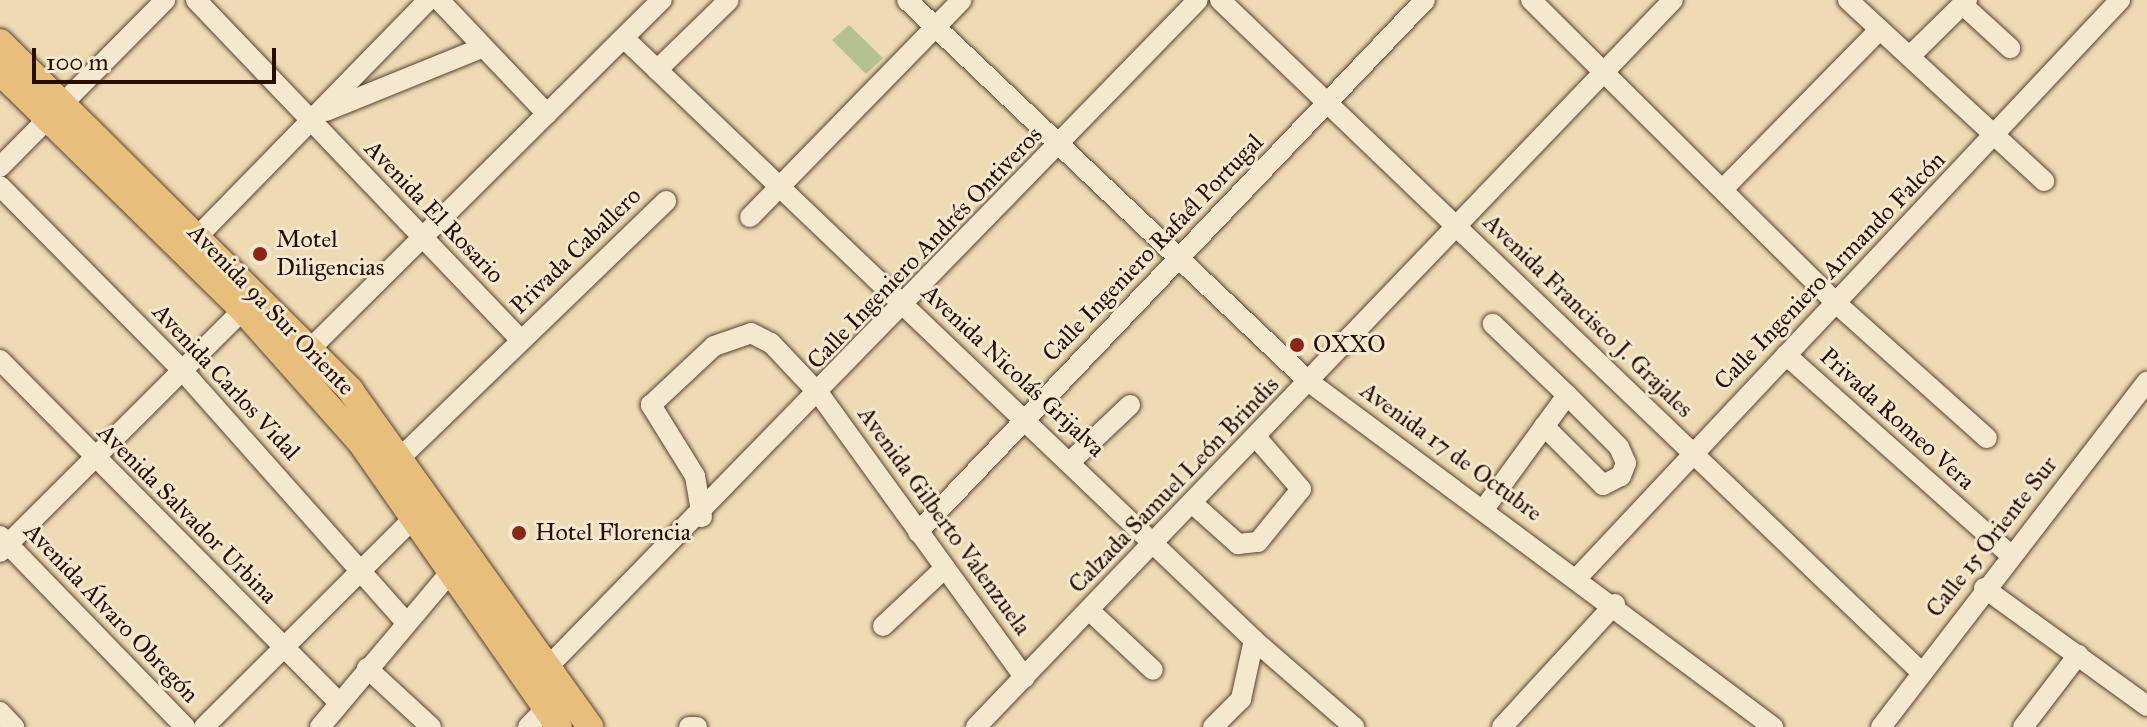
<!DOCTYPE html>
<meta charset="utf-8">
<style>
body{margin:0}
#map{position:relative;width:2147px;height:727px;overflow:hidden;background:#eedbb4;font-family:"IM FELL Great Primer",serif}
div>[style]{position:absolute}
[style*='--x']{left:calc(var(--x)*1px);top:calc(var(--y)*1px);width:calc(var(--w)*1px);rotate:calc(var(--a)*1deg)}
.green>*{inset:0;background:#b4c190}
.roads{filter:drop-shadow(0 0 2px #594131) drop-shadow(0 0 2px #594131)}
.minor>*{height:20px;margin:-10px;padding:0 10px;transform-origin:10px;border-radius:10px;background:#f4e8ce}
.major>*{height:26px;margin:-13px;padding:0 13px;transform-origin:13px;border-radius:13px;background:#e7be7a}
.dots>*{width:22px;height:22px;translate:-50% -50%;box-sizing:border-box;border:4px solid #f4e8ce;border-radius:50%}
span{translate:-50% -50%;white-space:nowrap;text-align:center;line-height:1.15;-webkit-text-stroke:6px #f4e8ce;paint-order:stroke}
.street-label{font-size:24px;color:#270e05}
.poi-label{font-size:24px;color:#270e05}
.left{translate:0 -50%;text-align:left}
.scale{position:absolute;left:32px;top:48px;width:244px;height:36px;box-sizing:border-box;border:4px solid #270e05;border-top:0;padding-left:10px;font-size:24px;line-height:28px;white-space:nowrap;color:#270e05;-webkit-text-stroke:6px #f4e8ce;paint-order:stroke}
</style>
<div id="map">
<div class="green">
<div style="clip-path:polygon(849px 25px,883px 58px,866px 74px,832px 40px)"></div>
</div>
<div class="roads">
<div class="minor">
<div style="--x:196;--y:0;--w:470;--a:46.3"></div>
<div style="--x:439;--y:0;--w:157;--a:46.5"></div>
<div style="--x:907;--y:0;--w:553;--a:43.53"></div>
<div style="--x:1308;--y:381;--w:580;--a:36.65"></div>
<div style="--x:1220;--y:0;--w:970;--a:43.79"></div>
<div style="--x:1531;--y:0;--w:431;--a:44.8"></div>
<div style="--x:1837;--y:304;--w:201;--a:41.8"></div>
<div style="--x:1848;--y:0;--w:267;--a:42.7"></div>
<div style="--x:1963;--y:5;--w:64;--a:42.5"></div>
<div style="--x:626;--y:40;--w:869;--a:43.69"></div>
<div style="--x:1254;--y:640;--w:133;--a:41"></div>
<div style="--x:1910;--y:56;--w:80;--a:-44.5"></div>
<div style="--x:657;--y:70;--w:100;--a:-44.2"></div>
<div style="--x:326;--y:111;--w:167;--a:-22.1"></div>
<div style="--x:0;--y:167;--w:235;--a:-45.3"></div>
<div style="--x:0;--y:186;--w:259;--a:45.3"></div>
<div style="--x:182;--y:370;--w:336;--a:48.4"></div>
<div style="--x:1725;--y:187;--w:221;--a:-45.5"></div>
<div style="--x:750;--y:217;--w:303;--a:-45.7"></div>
<div style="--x:200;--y:234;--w:327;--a:-45.7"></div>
<div style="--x:312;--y:347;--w:493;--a:-44.8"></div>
<div style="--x:1786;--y:355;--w:299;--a:41.7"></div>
<div style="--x:0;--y:360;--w:482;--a:45.3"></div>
<div style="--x:1544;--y:426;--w:83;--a:45"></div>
<div style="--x:1603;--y:485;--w:20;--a:-27"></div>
<div style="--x:1621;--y:476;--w:14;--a:-69"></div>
<div style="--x:1626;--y:463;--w:17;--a:-114"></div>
<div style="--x:1619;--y:447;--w:74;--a:-135"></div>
<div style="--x:400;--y:458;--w:370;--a:-44"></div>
<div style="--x:1072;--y:460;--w:80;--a:-43.5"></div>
<div style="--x:1192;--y:503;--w:62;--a:41.7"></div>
<div style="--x:1238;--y:544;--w:20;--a:-6"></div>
<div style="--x:1258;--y:542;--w:68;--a:-50.9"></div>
<div style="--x:1301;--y:489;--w:69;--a:-130.9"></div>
<div style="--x:1484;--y:509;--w:141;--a:-53.9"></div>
<div style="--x:1567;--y:395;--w:103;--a:-136.2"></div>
<div style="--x:702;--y:517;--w:42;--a:-99.7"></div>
<div style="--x:695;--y:476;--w:84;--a:-121.8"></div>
<div style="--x:651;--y:405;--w:86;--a:-43.1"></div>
<div style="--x:714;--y:346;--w:39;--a:-19"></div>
<div style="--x:751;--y:333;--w:22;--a:27"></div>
<div style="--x:771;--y:343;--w:71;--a:46.7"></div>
<div style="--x:820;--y:395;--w:349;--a:54.1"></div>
<div style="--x:918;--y:532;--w:735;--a:-46.38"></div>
<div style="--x:0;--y:536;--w:266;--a:45.9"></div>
<div style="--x:0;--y:552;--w:356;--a:-44.9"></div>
<div style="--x:1578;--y:577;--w:792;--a:-46.79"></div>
<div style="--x:1984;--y:588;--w:201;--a:35.9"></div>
<div style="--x:1090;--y:611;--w:86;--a:43.1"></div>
<div style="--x:883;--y:626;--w:85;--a:-43.1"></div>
<div style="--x:367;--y:668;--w:87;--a:42.7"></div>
<div style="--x:538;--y:677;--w:945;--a:-45.73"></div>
<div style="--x:0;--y:712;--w:21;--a:47"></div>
<div style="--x:204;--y:727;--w:308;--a:-44.9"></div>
<div style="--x:320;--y:727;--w:216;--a:-49.9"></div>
<div style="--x:528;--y:727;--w:40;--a:-46"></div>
<div style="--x:689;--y:727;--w:8;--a:0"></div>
<div style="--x:976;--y:727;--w:1007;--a:-46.21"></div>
<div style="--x:1213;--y:727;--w:40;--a:-45"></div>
<div style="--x:1241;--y:699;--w:60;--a:-77.6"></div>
<div style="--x:1502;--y:727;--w:167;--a:-47.4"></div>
<div style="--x:1881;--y:727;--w:436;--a:-52.4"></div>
<div style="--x:2023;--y:727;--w:91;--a:-52.6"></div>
</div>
<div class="major">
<div style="--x:0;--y:42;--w:494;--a:44.8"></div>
<div style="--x:350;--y:390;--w:414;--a:54.5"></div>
<div style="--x:0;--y:72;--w:340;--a:44.4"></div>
<div style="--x:243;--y:310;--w:178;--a:48.4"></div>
<div style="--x:361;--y:443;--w:346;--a:55.1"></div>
</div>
</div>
<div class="dots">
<div style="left:260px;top:254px;background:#8f2418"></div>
<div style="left:1297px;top:345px;background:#8f2418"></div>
<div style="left:519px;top:533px;background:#8f2418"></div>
</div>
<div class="street-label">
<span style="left:434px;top:212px;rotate:46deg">Avenida El Rosario</span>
<span style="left:925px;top:248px;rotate:-46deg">Calle Ingeniero Andrés Ontiveros</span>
<span style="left:1153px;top:248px;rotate:-46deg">Calle Ingeniero Rafaél Portugal</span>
<span style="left:576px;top:251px;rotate:-44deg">Privada Caballero</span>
<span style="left:1830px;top:271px;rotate:-46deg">Calle Ingeniero Armando Falcón</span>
<span style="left:271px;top:310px;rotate:46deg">Avenida 9a Sur Oriente</span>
<span style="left:1588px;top:316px;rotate:44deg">Avenida Francisco J. Grajales</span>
<span style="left:1013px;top:371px;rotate:43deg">Avenida Nicolás Grijalva</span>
<span style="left:226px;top:382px;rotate:47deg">Avenida Carlos Vidal</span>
<span style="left:1897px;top:419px;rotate:42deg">Privada Romeo Vera</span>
<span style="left:1451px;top:452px;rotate:36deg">Avenida 17 de Octubre</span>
<span style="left:1174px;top:485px;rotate:-46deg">Calzada Samuel León Brindis</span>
<span style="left:187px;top:514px;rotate:45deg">Avenida Salvador Urbina</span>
<span style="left:944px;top:521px;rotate:54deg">Avenida Gilberto Valenzuela</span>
<span style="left:1992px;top:537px;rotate:-52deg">Calle 15 Oriente Sur</span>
<span style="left:111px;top:613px;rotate:46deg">Avenida Álvaro Obregón</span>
</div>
<div class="poi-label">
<span class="left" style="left:276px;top:254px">Motel<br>Diligencias</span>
<span class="left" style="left:1313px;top:345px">OXXO</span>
<span class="left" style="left:535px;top:533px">Hotel Florencia</span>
</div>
<div class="scale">100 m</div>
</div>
